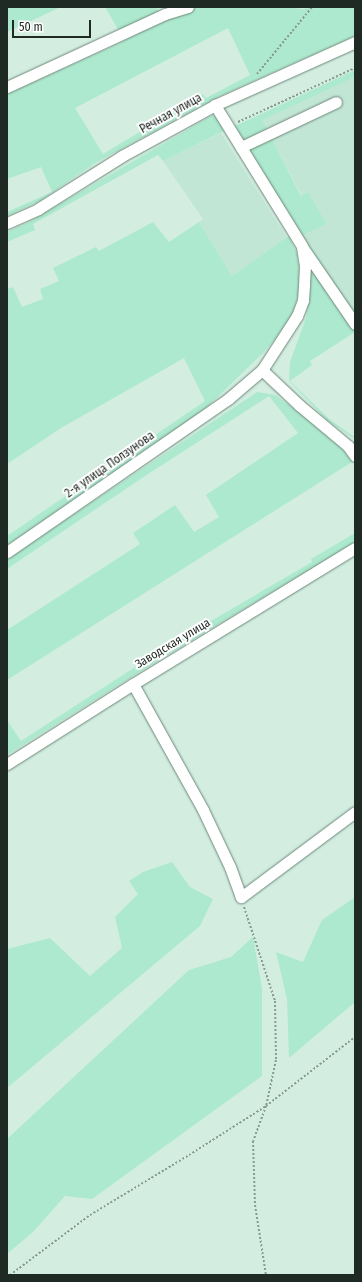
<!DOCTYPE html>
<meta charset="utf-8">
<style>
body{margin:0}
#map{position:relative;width:362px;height:1282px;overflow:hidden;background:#d3eee1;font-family:"Fira Sans Condensed",sans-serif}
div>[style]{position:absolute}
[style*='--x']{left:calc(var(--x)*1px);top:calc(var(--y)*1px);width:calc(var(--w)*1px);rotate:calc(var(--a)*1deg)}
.built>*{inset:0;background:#c2e6d5}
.green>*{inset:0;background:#ade9ce}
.path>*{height:2px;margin-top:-1px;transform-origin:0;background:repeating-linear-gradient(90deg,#879b91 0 2px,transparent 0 4px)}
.roads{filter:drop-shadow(0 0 1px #6e877b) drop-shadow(0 0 1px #6e877b)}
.minor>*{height:11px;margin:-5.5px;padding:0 5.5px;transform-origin:5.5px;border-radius:5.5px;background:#fff}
span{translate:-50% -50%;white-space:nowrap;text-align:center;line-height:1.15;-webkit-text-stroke:4px #fff;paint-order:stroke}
.street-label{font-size:12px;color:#202a25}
.frame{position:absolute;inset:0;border:8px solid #202a25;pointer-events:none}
.scale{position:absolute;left:12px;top:20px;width:79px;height:18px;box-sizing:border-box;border:2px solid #202a25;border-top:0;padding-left:5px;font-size:12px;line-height:14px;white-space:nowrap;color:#202a25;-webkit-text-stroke:3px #fff;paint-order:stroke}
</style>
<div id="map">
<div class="built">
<div style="clip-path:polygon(355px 77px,355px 313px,303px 235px,327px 224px,308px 192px,302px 196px,261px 119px)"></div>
<div style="clip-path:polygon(221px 133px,287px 238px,232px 276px,199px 222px,203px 219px,163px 161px)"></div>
</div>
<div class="green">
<div style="clip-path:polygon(10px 7px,61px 7px,7px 32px,7px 9px)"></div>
<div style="clip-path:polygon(105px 7px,156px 7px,159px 12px,119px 31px)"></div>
<div style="clip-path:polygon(evenodd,197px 7px,286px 7px,302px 9px,317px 7px,355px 7px,355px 36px,222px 95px,95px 163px,40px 201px,7px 216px,7px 212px,52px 192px,41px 167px,7px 179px,7px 94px,114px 46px,174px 14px,197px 7px,228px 28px,250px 75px,206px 98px,203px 94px,103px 154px,75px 108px,228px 28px)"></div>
<div style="clip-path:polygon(355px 70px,355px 77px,262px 120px,301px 196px,308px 192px,327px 224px,303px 235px,355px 313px,355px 318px,300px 237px,235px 126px)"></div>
<div style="clip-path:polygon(211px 116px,216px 116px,226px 130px,163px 161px,158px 155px,33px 224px,35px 230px,7px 242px,7px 232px,29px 222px)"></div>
<div style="clip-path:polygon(153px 222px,169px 242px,199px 222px,232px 276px,289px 236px,297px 254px,299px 269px,300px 288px,294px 311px,277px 337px,264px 352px,200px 414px,7px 545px,7px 536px,205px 401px,184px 358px,61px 428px,7px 464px,7px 289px,13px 287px,22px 307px,43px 299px,40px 289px,59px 281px,53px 268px,96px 247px,99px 251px)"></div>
<div style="clip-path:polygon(310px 262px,355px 332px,310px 361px,312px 365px,290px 381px,329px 419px,353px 436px,355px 435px,353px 438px,327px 420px,289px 381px,290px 362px,306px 318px,309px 299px)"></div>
<div style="clip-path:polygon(257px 392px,275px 395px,299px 412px,315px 424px,355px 460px,7px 680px,7px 630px,140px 544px,133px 533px,175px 505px,194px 532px,219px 517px,206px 495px,298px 433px,269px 396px,142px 478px,7px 569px,7px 559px)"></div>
<div style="clip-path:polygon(355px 533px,355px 542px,149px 666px,7px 755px,7px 720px,21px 741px,163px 649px,312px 562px,311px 559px)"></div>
<div style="clip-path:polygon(172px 862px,190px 887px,213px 899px,200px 926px,7px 1088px,7px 949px,50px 938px,90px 976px,122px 948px,115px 917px,138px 894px,129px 881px,143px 872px)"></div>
<div style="clip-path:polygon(355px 897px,355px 1002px,289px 1058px,287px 999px,276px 952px,303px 962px,322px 920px)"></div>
<div style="clip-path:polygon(253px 937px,262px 988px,262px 1076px,92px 1199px,65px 1196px,33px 1232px,7px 1254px,7px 1139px,189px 970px,231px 957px)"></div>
</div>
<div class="path">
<div style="--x:257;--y:74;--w:87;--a:-50.6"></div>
<div style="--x:238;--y:122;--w:129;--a:-24.8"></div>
<div style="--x:244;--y:907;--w:99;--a:71.7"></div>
<div style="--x:275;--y:1001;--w:59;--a:89"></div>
<div style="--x:276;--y:1060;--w:47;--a:102.3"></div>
<div style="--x:266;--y:1106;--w:37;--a:110"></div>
<div style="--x:253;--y:1141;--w:64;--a:88.2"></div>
<div style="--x:255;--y:1205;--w:71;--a:81.1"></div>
<div style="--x:10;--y:1275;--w:100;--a:-36.9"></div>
<div style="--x:90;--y:1215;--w:116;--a:-31.2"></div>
<div style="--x:189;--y:1155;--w:91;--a:-32.5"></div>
<div style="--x:266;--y:1106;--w:113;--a:-37.8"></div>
</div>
<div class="roads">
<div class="minor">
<div style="--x:7;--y:87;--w:174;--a:-24.8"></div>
<div style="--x:165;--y:14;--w:24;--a:-17"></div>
<div style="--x:241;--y:147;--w:105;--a:-25.3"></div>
<div style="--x:7;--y:223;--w:34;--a:-24"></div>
<div style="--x:38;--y:209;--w:99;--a:-32.2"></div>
<div style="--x:122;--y:156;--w:106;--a:-28.7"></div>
<div style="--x:215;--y:105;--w:154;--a:-24.2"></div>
<div style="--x:303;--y:248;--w:92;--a:55.6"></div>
<div style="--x:262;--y:370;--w:51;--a:43.4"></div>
<div style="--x:299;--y:405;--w:64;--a:39.9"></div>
<div style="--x:348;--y:446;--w:12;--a:55"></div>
<div style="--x:7;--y:552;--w:269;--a:-34.7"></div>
<div style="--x:228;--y:399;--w:45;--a:-40.5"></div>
<div style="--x:262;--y:370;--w:64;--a:-57.1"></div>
<div style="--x:297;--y:316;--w:17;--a:-69"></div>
<div style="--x:303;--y:300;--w:15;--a:-86"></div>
<div style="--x:304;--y:285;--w:19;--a:-87"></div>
<div style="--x:305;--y:266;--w:20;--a:-99"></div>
<div style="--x:302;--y:246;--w:166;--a:-121.7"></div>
<div style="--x:133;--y:684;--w:144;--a:60.9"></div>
<div style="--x:203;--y:810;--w:63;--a:64.7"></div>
<div style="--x:230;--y:867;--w:32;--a:70"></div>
<div style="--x:241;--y:897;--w:142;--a:-36.7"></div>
<div style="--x:7;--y:764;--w:149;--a:-32.4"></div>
<div style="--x:133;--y:684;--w:260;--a:-31.5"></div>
</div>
</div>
<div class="street-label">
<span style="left:171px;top:114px;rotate:-29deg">Речная улица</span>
<span style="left:110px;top:465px;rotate:-35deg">2-я улица Ползунова</span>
<span style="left:173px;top:644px;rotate:-31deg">Заводская улица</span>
</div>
<div class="frame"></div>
<div class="scale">50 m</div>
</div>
